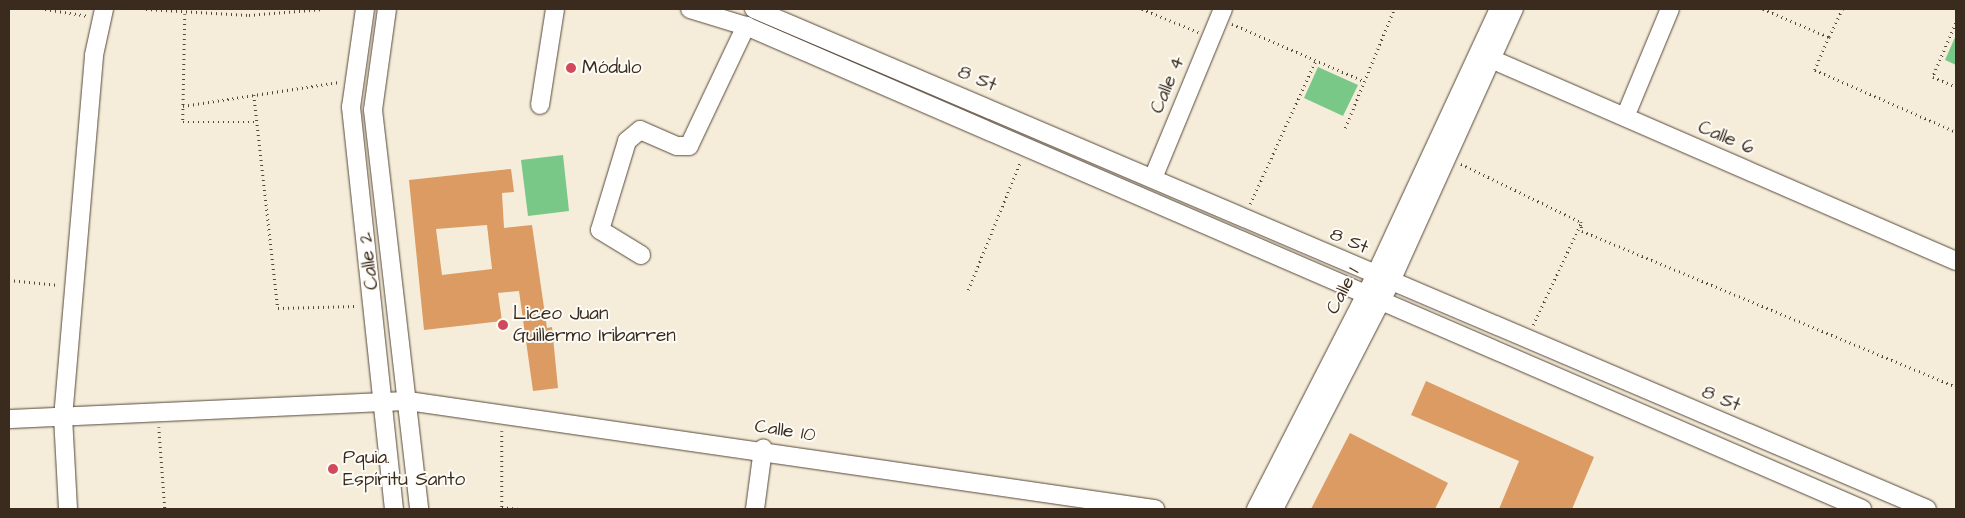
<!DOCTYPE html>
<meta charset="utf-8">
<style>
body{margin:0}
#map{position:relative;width:1965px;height:518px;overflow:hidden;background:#f5edd9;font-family:"Architects Daughter",sans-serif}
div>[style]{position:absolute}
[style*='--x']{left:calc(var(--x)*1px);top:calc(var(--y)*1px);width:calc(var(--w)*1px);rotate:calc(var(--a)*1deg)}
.green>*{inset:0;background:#79c888}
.building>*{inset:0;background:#db9b63}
.path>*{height:2.5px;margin-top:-1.25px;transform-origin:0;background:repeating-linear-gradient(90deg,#57473a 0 1px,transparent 0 5px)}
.roads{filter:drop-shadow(0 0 1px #57473a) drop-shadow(0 0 1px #57473a)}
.minor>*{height:18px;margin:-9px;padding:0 9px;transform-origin:9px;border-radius:9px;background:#fff}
.dots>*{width:14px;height:14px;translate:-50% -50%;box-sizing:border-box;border:2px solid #fdfcf7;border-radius:50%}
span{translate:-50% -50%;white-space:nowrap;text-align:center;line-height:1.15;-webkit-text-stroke:4px #fdfcf7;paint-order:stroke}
.poi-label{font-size:19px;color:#3b2a1e}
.left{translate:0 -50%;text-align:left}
.street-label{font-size:19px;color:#3b2a1e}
.frame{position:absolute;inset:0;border:10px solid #3b2a1e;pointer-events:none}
</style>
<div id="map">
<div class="green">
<div style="clip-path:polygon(1956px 35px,1956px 65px,1945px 60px)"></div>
<div style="clip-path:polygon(1318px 67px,1358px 85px,1343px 116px,1304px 98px)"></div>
<div style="clip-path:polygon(563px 155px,569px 211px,528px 216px,521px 160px)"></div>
</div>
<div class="building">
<div style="clip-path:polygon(evenodd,511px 169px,514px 192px,502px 193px,504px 228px,532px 225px,547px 328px,552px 327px,558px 388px,533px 391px,519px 291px,498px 293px,502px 321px,424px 330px,409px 180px,511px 169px,487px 225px,492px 269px,442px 275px,436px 229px,487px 225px)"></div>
<div style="clip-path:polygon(1426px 381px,1594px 457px,1572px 509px,1499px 509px,1519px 461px,1411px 415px)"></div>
<div style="clip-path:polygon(1350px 433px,1448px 483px,1435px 509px,1311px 509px)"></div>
</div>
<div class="path">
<div style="--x:45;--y:9;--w:44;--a:9.2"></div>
<div style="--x:146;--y:9;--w:103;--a:3.3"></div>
<div style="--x:249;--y:15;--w:75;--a:-4.6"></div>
<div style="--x:1142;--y:9;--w:61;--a:22.3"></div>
<div style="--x:1763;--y:9;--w:72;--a:23"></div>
<div style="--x:1829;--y:37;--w:36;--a:113"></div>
<div style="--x:1815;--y:70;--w:154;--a:23.7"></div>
<div style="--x:185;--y:14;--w:108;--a:91.1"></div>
<div style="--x:183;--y:122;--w:71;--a:0"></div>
<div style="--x:1956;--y:23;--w:59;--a:113.1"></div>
<div style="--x:1933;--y:77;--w:25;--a:23"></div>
<div style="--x:1232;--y:24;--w:144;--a:23.4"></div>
<div style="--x:1829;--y:37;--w:31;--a:-65"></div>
<div style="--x:254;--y:95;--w:214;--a:83.6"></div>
<div style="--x:278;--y:308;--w:78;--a:-1.5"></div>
<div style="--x:183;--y:106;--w:158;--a:-8.7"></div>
<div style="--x:1345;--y:128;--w:129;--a:-67.6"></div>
<div style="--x:1461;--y:164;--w:133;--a:25.8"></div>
<div style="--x:1581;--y:222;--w:9;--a:84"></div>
<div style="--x:1582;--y:231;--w:405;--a:22.6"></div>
<div style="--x:1250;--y:204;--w:158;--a:-65.4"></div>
<div style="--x:9;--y:280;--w:50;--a:5.7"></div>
<div style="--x:968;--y:290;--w:140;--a:-67.8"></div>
<div style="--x:1533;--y:325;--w:113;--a:-64.8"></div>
<div style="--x:159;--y:427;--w:82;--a:85.8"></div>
<div style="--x:502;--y:431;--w:76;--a:90"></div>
<div style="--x:502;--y:507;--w:17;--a:7"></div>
</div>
<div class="roads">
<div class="minor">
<div style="--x:365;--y:9;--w:99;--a:98.1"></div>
<div style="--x:351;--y:107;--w:404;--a:83.9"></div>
<div style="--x:387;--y:9;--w:102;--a:97.9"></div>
<div style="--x:373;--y:110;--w:402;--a:83.4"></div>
<div style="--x:690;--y:9;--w:59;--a:16.9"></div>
<div style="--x:746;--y:26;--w:1216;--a:23.4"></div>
<div style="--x:754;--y:9;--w:1275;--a:23.09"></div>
<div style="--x:1482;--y:55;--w:517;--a:23.49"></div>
<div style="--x:540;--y:105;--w:97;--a:-81.1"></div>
<div style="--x:1625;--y:117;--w:117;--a:-67.4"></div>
<div style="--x:1153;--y:178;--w:183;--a:-67.5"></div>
<div style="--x:641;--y:255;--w:48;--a:-148.6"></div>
<div style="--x:600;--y:230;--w:93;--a:-73.1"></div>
<div style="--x:627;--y:141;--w:17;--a:-40"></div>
<div style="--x:640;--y:130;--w:40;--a:23.4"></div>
<div style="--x:677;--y:146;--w:12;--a:0"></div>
<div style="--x:689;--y:146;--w:133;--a:-64.6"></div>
<div style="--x:9;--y:419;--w:399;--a:-2.6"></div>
<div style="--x:408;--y:401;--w:755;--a:8.23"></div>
<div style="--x:68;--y:509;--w:91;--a:-93.1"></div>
<div style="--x:63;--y:418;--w:364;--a:-85.1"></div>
<div style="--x:94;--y:55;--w:47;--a:-77.7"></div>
<div style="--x:755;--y:509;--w:61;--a:-82.4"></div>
<div style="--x:1256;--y:509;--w:262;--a:-62.9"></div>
<div style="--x:1375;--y:276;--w:294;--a:-65.1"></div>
<div style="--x:1274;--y:509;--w:256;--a:-62.8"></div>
<div style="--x:1391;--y:281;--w:299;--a:-65.7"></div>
</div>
</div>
<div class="dots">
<div style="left:571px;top:68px;background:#d1495b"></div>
<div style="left:503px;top:325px;background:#d1495b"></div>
<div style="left:333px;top:469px;background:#d1495b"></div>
</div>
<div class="poi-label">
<span class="left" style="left:582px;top:68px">Módulo</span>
<span class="left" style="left:513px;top:325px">Liceo Juan<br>Guillermo Iribarren</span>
<span class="left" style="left:343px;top:469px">Pquia.<br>Espíritu Santo</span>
</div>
<div class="street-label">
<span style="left:977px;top:79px;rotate:23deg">8 St</span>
<span style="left:1168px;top:85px;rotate:-67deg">Calle 4</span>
<span style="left:1726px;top:138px;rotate:23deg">Calle 6</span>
<span style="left:1349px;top:241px;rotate:23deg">8 St</span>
<span style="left:369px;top:261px;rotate:-97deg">Calle 2</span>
<span style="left:1343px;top:291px;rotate:-62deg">Calle 1</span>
<span style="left:1721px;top:399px;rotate:23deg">8 St</span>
<span style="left:785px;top:431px;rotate:9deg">Calle 10</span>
</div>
<div class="frame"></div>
</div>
